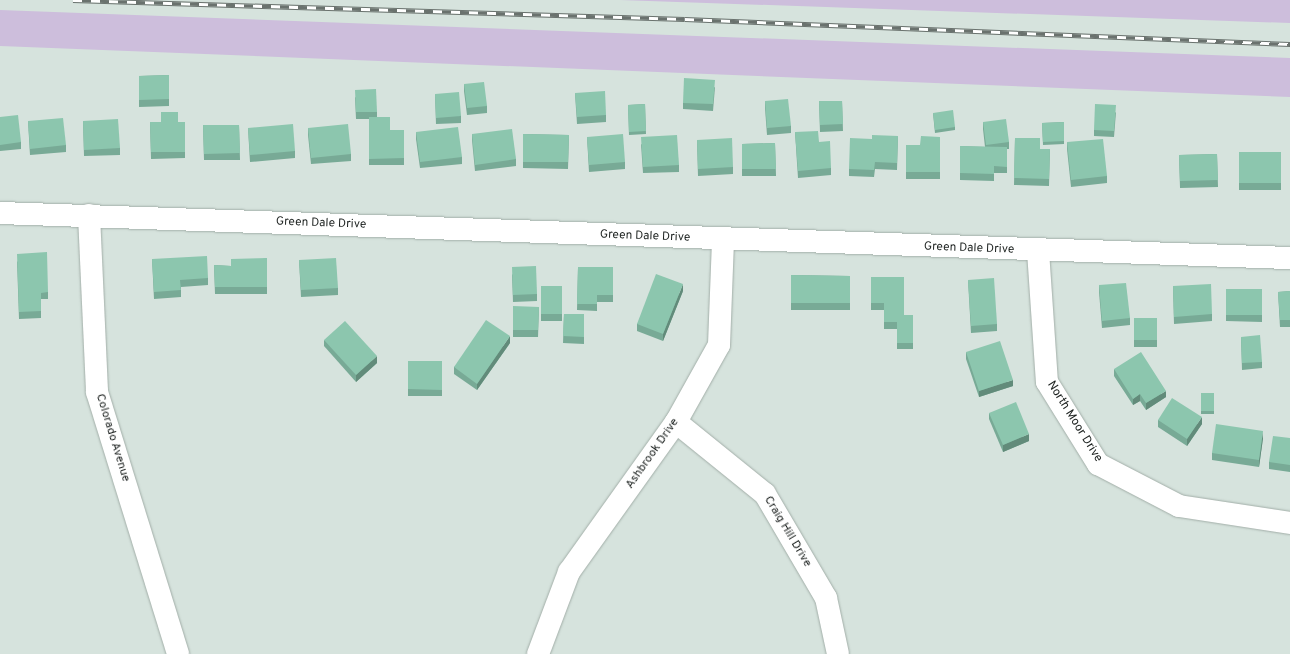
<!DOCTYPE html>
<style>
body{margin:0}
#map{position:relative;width:1290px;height:654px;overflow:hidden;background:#d6e3dd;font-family:Overpass,sans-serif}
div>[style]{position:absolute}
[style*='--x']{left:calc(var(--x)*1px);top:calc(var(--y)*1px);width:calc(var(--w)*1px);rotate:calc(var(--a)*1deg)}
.green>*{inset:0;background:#cdbedc}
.roads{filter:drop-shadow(0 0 1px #a2aea8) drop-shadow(0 0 1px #a2aea8)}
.street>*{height:22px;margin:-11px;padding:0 11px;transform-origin:11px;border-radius:11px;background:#fff}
.rail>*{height:4.5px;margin-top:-2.25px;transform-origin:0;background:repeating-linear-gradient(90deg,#fff 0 9px,#6a726e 0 18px);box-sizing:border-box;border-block:1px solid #6a726e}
.wall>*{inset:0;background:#78aa96}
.shaded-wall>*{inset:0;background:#628b7a}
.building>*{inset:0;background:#8cc6ae}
span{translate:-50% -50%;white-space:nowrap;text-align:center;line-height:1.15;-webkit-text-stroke:3.5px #fff;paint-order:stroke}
.street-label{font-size:12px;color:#1d2220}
</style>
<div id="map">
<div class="green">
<div style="clip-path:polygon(620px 0,1290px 0,1290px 23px)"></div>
<div style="clip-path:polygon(0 10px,1290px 58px,1290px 97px,0 46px)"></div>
</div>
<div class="roads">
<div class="street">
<div style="--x:0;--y:213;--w:1291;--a:2"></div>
<div style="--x:89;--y:215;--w:177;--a:87.4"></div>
<div style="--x:97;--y:392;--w:274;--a:72.8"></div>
<div style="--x:1038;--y:251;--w:131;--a:86.1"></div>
<div style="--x:1047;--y:382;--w:97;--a:58.1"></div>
<div style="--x:1098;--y:464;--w:91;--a:27.4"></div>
<div style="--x:1179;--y:506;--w:112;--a:8.7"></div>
<div style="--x:676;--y:422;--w:114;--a:39"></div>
<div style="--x:765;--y:494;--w:121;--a:59.6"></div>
<div style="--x:826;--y:598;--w:57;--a:77.9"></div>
<div style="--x:538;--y:654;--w:88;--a:-69.3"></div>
<div style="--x:569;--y:572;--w:184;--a:-54.5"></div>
<div style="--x:676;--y:422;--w:88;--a:-60.8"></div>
<div style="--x:719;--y:345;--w:105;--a:-87.8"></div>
</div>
</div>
<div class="rail">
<div style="--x:73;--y:0;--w:612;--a:1.78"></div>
<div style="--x:685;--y:19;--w:606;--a:2.37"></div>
</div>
<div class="wall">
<div style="clip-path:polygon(169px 75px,169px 106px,139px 107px,139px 76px)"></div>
<div style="clip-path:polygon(464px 84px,487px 106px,487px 113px,467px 115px,464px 91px)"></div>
<div style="clip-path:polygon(715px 87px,713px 111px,683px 109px,683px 103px)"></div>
<div style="clip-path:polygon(575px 93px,606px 115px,606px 122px,577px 124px)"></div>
<div style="clip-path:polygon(435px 94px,461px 116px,461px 123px,436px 124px)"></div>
<div style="clip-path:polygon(355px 97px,377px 112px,377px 117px,390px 130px,404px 130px,404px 165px,369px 165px,369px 119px,356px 119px)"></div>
<div style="clip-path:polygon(765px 101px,791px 126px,791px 133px,767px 135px,765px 108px)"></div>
<div style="clip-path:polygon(819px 101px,842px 101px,843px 131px,820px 132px)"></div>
<div style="clip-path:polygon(645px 104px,646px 134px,629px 135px,628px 105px)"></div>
<div style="clip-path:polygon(1116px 112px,1114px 137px,1094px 136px,1094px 130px)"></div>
<div style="clip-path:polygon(933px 113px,955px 127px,955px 130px,935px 133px)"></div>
<div style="clip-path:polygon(0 117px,21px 142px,21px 149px,0 151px)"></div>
<div style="clip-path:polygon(28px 121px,66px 145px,66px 152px,30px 155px)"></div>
<div style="clip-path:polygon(83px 121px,120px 148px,120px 155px,84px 156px)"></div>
<div style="clip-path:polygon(150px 122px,185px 122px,185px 158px,151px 159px)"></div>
<div style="clip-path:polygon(983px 122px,1009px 142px,1009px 149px,1007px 149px,1007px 173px,994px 173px,994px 181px,960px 180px,960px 146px,985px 147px,983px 129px)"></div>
<div style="clip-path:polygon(1064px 122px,1064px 144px,1043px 145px,1042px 123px)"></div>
<div style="clip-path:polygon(203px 125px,239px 125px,240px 160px,204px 160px)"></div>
<div style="clip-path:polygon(248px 128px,295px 151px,295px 158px,250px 162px)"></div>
<div style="clip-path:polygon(308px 128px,351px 154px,351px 161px,311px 164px,308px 135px)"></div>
<div style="clip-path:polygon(416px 132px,462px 157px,462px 164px,420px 168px,416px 139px)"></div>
<div style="clip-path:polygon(795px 132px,819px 142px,831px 168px,831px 175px,798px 178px)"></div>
<div style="clip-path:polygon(472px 134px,516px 159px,516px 166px,475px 171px,472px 140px)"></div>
<div style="clip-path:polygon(523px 134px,569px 135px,568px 169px,523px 168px)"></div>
<div style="clip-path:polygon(898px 136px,897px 170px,875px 169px,874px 177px,849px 176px,849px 169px)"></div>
<div style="clip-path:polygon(587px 137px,625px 162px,625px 169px,589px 172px)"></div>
<div style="clip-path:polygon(940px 137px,940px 179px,906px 179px,906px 145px,920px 145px)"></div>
<div style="clip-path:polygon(1015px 138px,1040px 149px,1050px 149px,1049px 186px,1014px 185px)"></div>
<div style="clip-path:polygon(697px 140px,733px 167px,733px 174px,698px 176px)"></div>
<div style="clip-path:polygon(1067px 142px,1107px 176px,1107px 183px,1071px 187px,1067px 149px)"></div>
<div style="clip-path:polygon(775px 143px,776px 176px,742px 176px,742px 144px)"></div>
<div style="clip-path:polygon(641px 144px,679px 165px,679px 172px,643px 173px)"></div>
<div style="clip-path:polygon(1239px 152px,1281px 152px,1281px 190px,1239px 190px)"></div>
<div style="clip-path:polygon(1217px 154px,1218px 187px,1180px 188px,1179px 155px)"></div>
<div style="clip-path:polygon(267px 258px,267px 294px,215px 294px,214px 265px,231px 266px)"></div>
<div style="clip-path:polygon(152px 259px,208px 278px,208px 285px,181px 287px,181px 297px,154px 299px)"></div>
<div style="clip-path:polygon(299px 260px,338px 288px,338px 295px,301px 297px)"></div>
<div style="clip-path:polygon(17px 261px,48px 292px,48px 299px,41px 299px,41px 318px,19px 319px)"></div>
<div style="clip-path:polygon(578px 267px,613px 267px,613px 302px,597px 302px,597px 311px,577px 310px)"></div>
<div style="clip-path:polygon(512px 274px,537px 294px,537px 301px,513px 302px)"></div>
<div style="clip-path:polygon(791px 275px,850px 276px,850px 310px,791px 310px)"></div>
<div style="clip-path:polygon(871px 277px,904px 315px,913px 315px,913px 349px,897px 349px,897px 329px,884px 329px,884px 310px,871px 310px)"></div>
<div style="clip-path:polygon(968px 280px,997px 324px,997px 331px,971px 333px)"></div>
<div style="clip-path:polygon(1099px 285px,1130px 318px,1130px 325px,1102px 328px,1099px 292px)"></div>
<div style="clip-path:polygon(541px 286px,562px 286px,562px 321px,541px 321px)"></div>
<div style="clip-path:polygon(1173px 286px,1212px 314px,1212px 321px,1174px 324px)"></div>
<div style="clip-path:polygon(1226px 289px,1262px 289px,1262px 322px,1226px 321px)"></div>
<div style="clip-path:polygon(683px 291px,663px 341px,637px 331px,637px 324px)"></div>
<div style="clip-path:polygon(1290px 291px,1290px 327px,1280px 327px,1278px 292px)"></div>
<div style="clip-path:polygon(539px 307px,538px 337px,513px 337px,513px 330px)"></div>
<div style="clip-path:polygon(564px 314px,584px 314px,584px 344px,563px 343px)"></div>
<div style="clip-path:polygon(1134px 318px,1157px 318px,1157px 347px,1134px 347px)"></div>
<div style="clip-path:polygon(1241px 337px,1262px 362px,1262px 368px,1242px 370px)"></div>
<div style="clip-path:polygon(324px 340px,377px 363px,356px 382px,324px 346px)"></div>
<div style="clip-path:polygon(510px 343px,477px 390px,454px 374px,454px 367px)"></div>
<div style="clip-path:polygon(966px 352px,1013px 386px,979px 397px,966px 359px)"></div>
<div style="clip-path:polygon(408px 361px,442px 361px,442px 396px,408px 396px)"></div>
<div style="clip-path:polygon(1114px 369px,1166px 397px,1146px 410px,1140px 401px,1133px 405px,1114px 376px)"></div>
<div style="clip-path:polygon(1201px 393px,1214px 393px,1214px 414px,1201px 414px)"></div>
<div style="clip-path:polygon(989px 413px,1029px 441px,1003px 452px,989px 419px)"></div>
<div style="clip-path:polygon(1158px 420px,1202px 424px,1187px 446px,1158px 427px)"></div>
<div style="clip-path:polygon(1263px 438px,1259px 467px,1212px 460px,1212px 453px)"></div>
<div style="clip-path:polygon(1290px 438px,1290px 472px,1269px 469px,1269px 462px)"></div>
</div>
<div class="shaded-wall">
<div style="clip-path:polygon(683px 284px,683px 291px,663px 341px,663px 334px)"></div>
<div style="clip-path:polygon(510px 336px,510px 343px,477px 390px,477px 384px)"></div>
<div style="clip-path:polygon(377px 356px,377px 363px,356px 382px,356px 375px)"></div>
<div style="clip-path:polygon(1013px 380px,1013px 386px,979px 397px,979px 391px)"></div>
<div style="clip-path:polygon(1166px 391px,1166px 397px,1146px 410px,1146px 403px)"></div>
<div style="clip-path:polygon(1140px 394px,1140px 401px,1133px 405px,1133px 399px)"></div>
<div style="clip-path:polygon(1202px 417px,1202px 424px,1187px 446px,1187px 439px)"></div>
<div style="clip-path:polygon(1263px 431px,1263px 438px,1259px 467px,1259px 460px)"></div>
<div style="clip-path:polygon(1029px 434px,1029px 441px,1003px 452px,1003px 445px)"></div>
</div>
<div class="building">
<div style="clip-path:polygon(169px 75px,169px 99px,139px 100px,139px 76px)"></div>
<div style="clip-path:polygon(684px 78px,715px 80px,713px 104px,683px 103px)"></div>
<div style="clip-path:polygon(484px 82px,487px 106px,467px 108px,464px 84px)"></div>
<div style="clip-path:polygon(376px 89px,377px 112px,356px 112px,355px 90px)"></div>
<div style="clip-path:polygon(605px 91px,606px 115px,577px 117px,575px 93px)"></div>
<div style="clip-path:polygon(459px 92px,461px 116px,436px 118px,435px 94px)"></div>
<div style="clip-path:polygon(788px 99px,791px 126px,767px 128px,765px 101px)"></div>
<div style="clip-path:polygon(819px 101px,842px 101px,843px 124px,820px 125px)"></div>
<div style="clip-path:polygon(645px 104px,646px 131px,629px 132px,628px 105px)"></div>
<div style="clip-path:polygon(1095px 104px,1116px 105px,1114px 131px,1094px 130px)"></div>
<div style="clip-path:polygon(953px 110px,955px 127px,935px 130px,933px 113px)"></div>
<div style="clip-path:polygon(161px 112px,178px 112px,178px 122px,185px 122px,185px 152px,151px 152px,150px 122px,161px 122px)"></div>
<div style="clip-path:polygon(18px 115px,21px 142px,0 145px,0 117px)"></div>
<div style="clip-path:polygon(369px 117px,390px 117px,390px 130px,404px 130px,404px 158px,369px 159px)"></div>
<div style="clip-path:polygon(63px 118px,66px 145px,30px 149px,28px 121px)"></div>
<div style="clip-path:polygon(118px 119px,120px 148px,84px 150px,83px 121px)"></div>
<div style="clip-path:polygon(1006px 119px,1009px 142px,986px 145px,983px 122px)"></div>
<div style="clip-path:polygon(1064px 122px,1064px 141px,1043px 142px,1042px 123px)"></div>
<div style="clip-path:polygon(293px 124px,295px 151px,250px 155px,248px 128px)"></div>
<div style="clip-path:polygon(348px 124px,351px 154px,311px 158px,308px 128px)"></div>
<div style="clip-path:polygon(203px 125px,239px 125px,240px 153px,204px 154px)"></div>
<div style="clip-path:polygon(458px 127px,462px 157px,420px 162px,416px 132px)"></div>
<div style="clip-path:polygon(512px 129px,516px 159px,475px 165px,472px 134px)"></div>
<div style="clip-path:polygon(818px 131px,819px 142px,830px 141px,831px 168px,798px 171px,795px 132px)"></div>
<div style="clip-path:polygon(523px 134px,569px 135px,568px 162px,523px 162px)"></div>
<div style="clip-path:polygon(623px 134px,625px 162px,589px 165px,587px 137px)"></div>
<div style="clip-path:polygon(677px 135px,679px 165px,643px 167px,641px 137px)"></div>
<div style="clip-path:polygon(872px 135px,898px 136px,897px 163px,875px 162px,874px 170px,849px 169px,850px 138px,872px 139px)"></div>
<div style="clip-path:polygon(921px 136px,940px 137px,940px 172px,906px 172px,906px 145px,920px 145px)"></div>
<div style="clip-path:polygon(732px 138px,733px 167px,698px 169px,697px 140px)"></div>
<div style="clip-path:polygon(1015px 138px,1040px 138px,1040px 149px,1050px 149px,1049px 179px,1014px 178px)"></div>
<div style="clip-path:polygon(1103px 139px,1107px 176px,1071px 180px,1067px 142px)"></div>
<div style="clip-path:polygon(775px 143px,776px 169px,742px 169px,742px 144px)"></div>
<div style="clip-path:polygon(960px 146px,1007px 147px,1007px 167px,994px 166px,994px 174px,960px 173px)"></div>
<div style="clip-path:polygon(1239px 152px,1281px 152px,1281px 183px,1239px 183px)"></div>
<div style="clip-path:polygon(1217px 154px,1218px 180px,1180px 181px,1179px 155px)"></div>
<div style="clip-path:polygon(47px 252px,48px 292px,41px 293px,41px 311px,19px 312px,17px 254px)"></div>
<div style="clip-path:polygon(207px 256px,208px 278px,180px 280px,181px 290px,154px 292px,152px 259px)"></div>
<div style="clip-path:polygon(267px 258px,267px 287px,215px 287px,214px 265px,231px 266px,231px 259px)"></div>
<div style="clip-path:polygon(336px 258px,338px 288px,301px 290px,299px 260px)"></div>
<div style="clip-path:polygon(536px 266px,537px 294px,513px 295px,512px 267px)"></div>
<div style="clip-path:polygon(578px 267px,613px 267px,613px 295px,597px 295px,597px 304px,577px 304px)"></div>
<div style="clip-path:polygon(656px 274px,683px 284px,663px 334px,637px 324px)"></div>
<div style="clip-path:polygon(791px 275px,850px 276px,850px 303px,791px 303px)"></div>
<div style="clip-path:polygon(871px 277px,904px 277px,904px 315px,913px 315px,913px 343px,897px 343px,897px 322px,884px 322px,884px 303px,871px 303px)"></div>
<div style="clip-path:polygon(994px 278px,997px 324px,971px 326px,968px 280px)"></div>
<div style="clip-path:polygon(1126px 283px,1130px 318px,1102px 321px,1099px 285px)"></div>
<div style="clip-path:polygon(1211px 284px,1212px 314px,1174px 317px,1173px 286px)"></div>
<div style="clip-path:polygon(541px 286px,562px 286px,562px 314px,541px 314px)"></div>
<div style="clip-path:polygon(1226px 289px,1262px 289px,1262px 315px,1226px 315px)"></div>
<div style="clip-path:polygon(1290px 291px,1290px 320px,1280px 320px,1278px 292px)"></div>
<div style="clip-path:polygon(513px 306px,539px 307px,538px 330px,513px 330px)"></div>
<div style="clip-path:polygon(564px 314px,584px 314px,584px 337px,563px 336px)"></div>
<div style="clip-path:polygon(1134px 318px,1157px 318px,1157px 340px,1134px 340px)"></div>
<div style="clip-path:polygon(486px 320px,510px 336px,477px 384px,454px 367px)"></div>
<div style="clip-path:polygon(345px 321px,377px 356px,356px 375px,324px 340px)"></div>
<div style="clip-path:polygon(1260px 335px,1262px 362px,1242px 363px,1241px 337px)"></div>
<div style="clip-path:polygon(1000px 341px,1013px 380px,979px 391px,966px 352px)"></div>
<div style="clip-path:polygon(1141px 352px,1166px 391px,1146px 403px,1140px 394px,1133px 399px,1114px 369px)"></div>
<div style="clip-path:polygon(408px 361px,442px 361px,442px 390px,408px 389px)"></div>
<div style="clip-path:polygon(1201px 393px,1214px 393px,1214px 411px,1201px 411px)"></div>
<div style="clip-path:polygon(1172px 398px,1202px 417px,1187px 439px,1158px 420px)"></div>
<div style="clip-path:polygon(1016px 402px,1029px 434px,1003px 445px,989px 413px)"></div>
<div style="clip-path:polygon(1216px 424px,1263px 431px,1259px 460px,1212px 453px)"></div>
<div style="clip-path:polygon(1273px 436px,1290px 438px,1290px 465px,1269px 462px)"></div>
</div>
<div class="street-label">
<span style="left:321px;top:224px;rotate:2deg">Green Dale Drive</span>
<span style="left:645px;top:237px;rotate:2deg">Green Dale Drive</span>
<span style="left:969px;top:249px;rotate:2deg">Green Dale Drive</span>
<span style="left:1074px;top:422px;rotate:58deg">North Moor Drive</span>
<span style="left:112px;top:438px;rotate:73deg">Colorado Avenue</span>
<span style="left:653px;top:454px;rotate:-55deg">Ashbrook Drive</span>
<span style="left:787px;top:532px;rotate:59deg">Craig Hill Drive</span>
</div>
</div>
